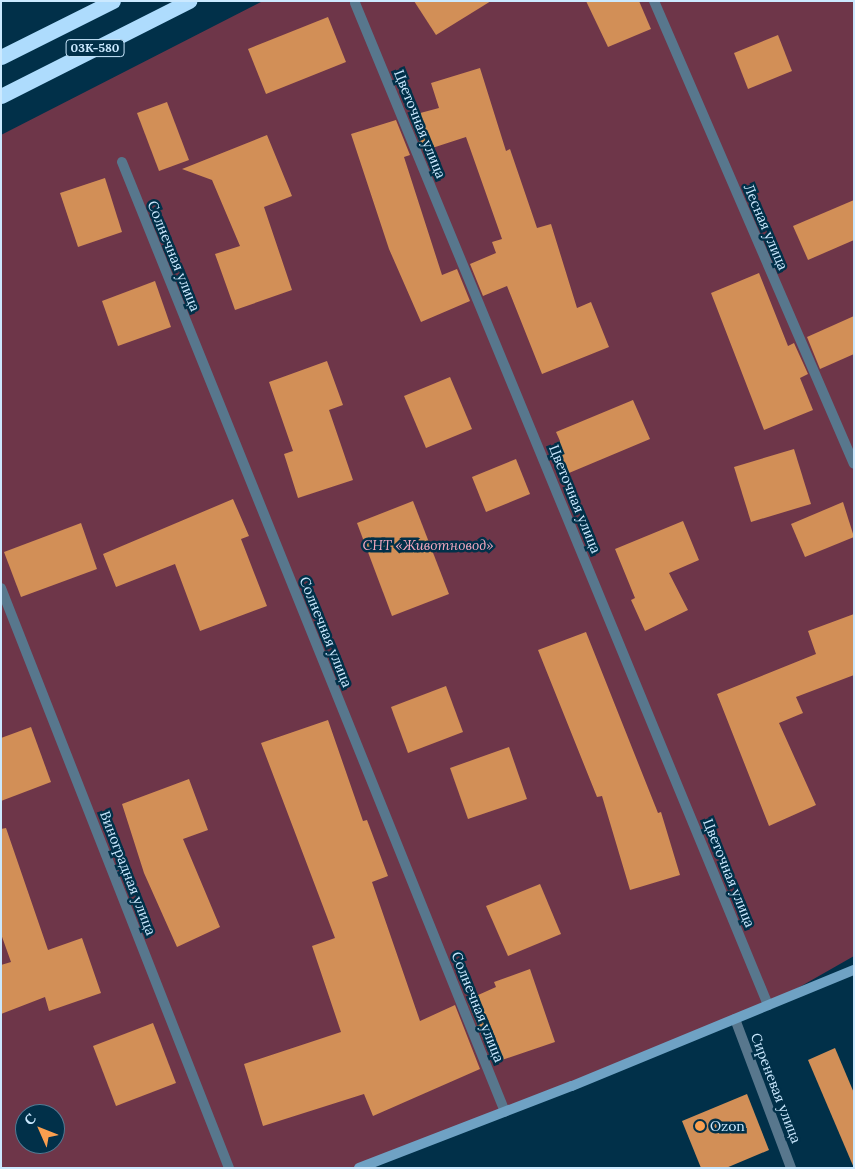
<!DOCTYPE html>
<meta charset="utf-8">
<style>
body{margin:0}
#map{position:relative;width:855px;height:1169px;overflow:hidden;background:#013049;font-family:Lora,serif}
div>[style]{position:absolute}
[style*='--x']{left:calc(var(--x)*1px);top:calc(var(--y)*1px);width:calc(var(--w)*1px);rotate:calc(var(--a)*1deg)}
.green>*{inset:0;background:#6e3649}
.building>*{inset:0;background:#d28f57}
.street>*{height:10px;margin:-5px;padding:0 5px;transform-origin:5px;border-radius:5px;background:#58778d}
.secondary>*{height:10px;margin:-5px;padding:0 5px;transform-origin:5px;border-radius:5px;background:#6fa2c4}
.highway>*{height:15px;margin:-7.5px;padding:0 7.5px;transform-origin:7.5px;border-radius:7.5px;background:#aedcfd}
.dots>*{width:14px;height:14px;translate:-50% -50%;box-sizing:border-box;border:2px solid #013049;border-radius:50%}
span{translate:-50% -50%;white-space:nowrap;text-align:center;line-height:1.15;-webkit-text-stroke:5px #013049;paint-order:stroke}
.shield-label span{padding:1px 4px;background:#013049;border:1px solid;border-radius:4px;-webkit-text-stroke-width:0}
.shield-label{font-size:12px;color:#cbe9ff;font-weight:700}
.street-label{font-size:14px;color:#cbe9ff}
.park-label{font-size:14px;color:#f2a8bf;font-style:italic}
.poi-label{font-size:14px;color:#cbe9ff}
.left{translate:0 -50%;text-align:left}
.frame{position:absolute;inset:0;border:2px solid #cbe9ff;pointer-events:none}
.north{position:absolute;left:15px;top:1104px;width:50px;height:50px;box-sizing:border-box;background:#013049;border:1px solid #527a92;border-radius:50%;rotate:314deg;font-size:14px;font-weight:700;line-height:20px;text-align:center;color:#cbe9ff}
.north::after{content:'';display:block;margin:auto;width:18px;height:22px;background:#fa9f4f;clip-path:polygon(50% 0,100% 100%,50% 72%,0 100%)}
</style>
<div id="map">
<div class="green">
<div style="clip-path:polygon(evenodd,263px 1px,854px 1px,854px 956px,768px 1005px,359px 1168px,1px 1168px,1px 135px,263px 1px,25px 1114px,55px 1114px,55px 1144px,25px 1144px,25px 1114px)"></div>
</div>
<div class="building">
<div style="clip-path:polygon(414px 1px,491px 1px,436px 35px)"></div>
<div style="clip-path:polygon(586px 1px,639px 1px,651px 29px,608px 47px)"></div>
<div style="clip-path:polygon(328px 17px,346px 62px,266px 94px,248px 49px)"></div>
<div style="clip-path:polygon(778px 35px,792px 71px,748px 89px,734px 53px)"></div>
<div style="clip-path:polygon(480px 68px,506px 151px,510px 149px,537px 228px,551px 224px,577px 308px,591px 302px,609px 347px,542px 374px,507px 286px,483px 296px,470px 264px,496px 253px,492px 242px,502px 239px,466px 137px,423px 151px,409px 116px,439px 108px,431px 83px)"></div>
<div style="clip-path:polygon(167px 102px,189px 160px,159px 171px,137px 113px)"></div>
<div style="clip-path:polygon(396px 120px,410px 155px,404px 157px,442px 275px,457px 269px,470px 301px,421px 322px,389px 249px,351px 134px)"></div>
<div style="clip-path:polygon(267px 135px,292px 196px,264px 207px,292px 290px,235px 310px,215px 254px,240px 246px,212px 180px,182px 169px)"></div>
<div style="clip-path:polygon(105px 178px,122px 232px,78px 247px,60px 193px)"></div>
<div style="clip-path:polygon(854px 200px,854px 240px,808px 260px,793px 226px)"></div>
<div style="clip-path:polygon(759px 273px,788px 346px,794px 343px,808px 374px,800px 378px,813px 410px,764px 430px,711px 293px)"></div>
<div style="clip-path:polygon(155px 281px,171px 327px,118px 346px,102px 301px)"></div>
<div style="clip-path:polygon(854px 316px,854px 354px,820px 369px,807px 337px)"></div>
<div style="clip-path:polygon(327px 361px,343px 405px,329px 410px,353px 480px,298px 498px,284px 454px,293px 451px,269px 382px)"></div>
<div style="clip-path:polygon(450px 377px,472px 429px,426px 448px,404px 396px)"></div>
<div style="clip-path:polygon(633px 400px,650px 439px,569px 473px,555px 443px,560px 441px,556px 432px)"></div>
<div style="clip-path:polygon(794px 449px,811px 504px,751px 522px,734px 467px)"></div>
<div style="clip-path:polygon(516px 459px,530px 494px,486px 512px,472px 477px)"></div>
<div style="clip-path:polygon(233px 499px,249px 536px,241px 539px,267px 606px,200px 631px,175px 564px,116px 587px,103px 554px)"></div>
<div style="clip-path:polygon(413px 501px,449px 594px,392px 616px,357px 523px)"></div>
<div style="clip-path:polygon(843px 502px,854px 537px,805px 557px,791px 524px)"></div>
<div style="clip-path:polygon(683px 521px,699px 560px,669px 573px,688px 610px,645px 631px,631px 600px,635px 598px,615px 549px)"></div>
<div style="clip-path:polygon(81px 523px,97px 569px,21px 597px,4px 552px)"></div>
<div style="clip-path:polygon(854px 614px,854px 675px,796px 697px,803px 713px,779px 723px,816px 805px,769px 826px,717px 694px,816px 654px,808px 631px)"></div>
<div style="clip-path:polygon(586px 632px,658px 813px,661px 812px,680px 875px,630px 890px,602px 796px,597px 797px,538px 650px)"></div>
<div style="clip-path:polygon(446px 686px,463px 732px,408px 753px,391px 707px)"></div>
<div style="clip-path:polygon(328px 720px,363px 821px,367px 820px,388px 876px,372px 882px,420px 1021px,455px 1005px,480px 1069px,373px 1116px,364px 1094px,263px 1126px,244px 1064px,341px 1032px,312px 946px,335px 938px,261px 743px)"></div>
<div style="clip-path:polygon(31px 727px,51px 782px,1px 801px,1px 738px)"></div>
<div style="clip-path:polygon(509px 747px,527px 799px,468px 819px,450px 768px)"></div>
<div style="clip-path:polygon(189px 779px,208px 830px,183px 839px,220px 927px,177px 947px,144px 873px,122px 804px)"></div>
<div style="clip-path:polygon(6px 828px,48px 950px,82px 938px,101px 993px,49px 1011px,45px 997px,1px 1014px,1px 965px,11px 962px,1px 934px,1px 829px)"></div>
<div style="clip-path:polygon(540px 884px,561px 934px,508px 956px,486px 906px)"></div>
<div style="clip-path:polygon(530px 969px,555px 1042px,493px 1063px,467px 1000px,496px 987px,494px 982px)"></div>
<div style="clip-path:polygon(153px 1023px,176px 1083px,116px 1106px,93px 1046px)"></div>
<div style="clip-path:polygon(835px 1048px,854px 1093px,854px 1168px,808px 1060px)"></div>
<div style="clip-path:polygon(747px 1094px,769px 1150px,726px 1168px,701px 1168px,682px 1121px)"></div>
</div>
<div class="street">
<div style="--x:654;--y:1;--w:504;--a:66.64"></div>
<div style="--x:355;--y:3;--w:1084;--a:67.6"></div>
<div style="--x:122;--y:162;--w:1024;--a:68.04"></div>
<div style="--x:1;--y:588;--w:623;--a:68.54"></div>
<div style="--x:735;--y:1019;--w:159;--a:69.4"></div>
</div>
<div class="secondary">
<div style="--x:359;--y:1168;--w:228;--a:-21.1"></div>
<div style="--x:572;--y:1086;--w:305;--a:-22.4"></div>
</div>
<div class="highway">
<div style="--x:1;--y:57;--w:125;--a:-26.6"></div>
<div style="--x:1;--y:96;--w:211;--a:-26.8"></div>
</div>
<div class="dots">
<div style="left:700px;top:1126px;background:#fa9f4f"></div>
</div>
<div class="shield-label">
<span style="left:95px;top:48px">03К-580</span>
</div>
<div class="street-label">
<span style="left:420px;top:124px;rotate:68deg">Цветочная улица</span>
<span style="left:766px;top:227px;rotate:67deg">Лесная улица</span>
<span style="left:174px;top:256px;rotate:68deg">Солнечная улица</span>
<span style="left:575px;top:499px;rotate:68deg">Цветочная улица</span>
<span style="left:326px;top:632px;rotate:68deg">Солнечная улица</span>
<span style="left:128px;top:873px;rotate:69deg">Виноградная улица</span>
<span style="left:729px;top:873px;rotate:68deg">Цветочная улица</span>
<span style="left:478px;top:1007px;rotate:68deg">Солнечная улица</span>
<span style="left:776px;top:1088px;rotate:69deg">Сиреневая улица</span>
</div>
<div class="park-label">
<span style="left:428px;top:545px">СНТ «Животновод»</span>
</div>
<div class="poi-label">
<span class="left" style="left:710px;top:1126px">Ozon</span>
</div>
<div class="frame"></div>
<div class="north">С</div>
</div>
